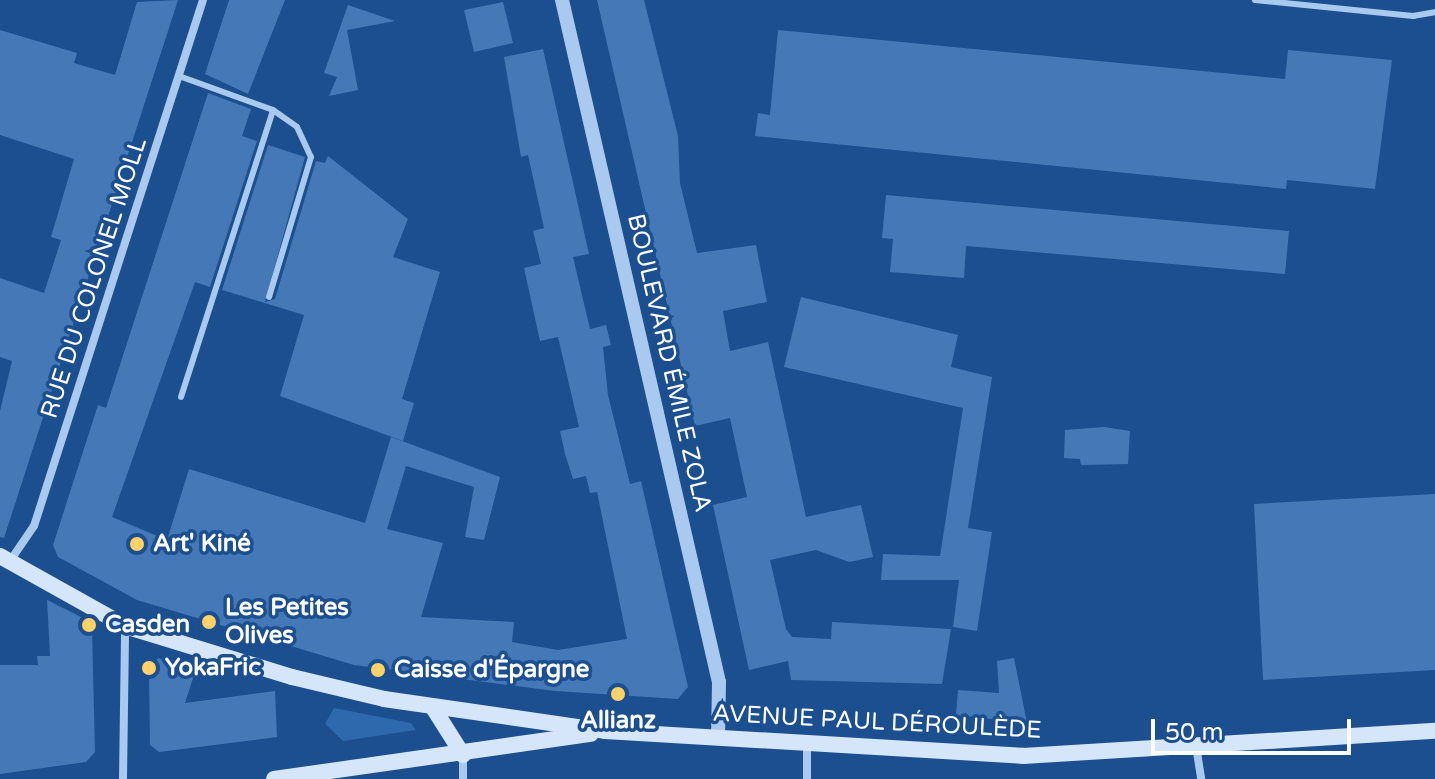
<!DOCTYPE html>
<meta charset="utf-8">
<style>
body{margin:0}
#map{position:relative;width:1435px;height:779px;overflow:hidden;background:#1b4f8f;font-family:"Varela Round",sans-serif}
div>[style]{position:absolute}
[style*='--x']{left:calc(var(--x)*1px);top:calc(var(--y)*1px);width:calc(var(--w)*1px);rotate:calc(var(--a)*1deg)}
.green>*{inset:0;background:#2e69ad}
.building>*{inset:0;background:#4478b7}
.service>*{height:6px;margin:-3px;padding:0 3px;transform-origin:3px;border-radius:3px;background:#a9c9ee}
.minor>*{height:8px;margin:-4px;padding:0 4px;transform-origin:4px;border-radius:4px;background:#a9c9ee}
.tertiary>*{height:14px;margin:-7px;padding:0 7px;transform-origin:7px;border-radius:7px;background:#a9c9ee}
.secondary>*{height:16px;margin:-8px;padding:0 8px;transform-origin:8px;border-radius:8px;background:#d6e6fa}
.dots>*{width:22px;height:22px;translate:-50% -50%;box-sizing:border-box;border:4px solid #1b4f8f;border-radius:50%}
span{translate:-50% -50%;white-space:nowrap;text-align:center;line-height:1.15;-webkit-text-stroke:7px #1b4f8f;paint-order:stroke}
.street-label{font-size:24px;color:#fff}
.poi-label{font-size:24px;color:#fff;font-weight:700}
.left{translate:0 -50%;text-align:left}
.scale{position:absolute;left:1151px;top:719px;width:200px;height:36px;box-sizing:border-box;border:4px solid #fff;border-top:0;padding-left:10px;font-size:24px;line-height:28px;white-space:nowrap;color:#fff;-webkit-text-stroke:6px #1b4f8f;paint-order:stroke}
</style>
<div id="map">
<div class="green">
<div style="clip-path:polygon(334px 708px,411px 723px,416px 730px,343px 741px,325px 724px)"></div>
</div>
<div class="building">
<div style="clip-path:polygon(178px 0,4px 538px,0 537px,0 411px,12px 361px,0 357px,0 278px,44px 293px,61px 240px,51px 237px,74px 159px,0 135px,0 30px,77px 53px,74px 63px,115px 75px,137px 2px)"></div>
<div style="clip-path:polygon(229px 0,285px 0,248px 94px,205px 74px)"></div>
<div style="clip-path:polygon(597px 0,644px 0,678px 136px,680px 183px,697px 253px,756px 245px,767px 302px,723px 311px,730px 351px,768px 342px,806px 517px,861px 505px,873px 557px,849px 562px,816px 550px,770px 560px,786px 629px,792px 637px,831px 639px,832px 622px,951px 629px,942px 684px,791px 680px,788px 661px,749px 670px,713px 505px,747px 497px,730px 418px,695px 426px)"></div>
<div style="clip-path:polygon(503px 2px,513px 43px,474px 52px,464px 10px)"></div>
<div style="clip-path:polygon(348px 5px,395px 21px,347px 30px,358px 90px,329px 96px,337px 77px,324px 73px)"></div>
<div style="clip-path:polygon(778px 30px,1285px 79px,1288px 50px,1392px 60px,1375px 189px,1287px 180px,1286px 189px,755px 136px,758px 113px,770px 115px)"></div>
<div style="clip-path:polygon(543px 49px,589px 254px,573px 257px,590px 329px,606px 325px,611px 345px,603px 347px,608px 395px,630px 484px,641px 481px,688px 687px,678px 699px,555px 691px,354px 665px,137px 600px,58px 557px,53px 545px,98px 405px,106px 408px,208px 93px,251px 109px,242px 136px,257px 141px,210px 287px,195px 282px,112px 517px,167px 540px,189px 469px,365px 523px,391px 437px,500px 477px,484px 540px,465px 537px,474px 487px,406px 466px,387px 529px,443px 543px,421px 617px,514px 622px,512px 642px,558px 650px,627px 639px,597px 492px,590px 493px,586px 476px,573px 479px,565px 454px,560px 431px,579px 427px,558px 337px,540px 341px,524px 268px,541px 264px,533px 231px,544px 228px,528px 155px,521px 157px,504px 57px)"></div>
<div style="clip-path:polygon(268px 145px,305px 157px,265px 302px,275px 299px,316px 161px,325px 163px,328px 156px,408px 219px,393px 257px,440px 272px,402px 399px,414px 403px,403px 441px,280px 396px,304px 315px,222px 290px)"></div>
<div style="clip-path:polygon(886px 195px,1289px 231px,1285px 274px,966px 246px,964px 278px,890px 272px,893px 239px,882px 238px)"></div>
<div style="clip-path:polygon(801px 297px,958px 335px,951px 367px,992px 377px,968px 528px,992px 532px,977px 631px,953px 627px,959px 580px,881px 580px,883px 554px,940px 556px,963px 408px,784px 367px)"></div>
<div style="clip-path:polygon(1104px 427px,1130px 431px,1128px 464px,1081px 465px,1080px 459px,1064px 458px,1065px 430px)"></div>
<div style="clip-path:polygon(1435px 494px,1435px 670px,1263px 680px,1254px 504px)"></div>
<div style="clip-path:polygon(47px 600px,85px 619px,92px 630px,95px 752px,86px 762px,0 774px,0 665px,38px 665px,37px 656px,50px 656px)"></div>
<div style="clip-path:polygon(158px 658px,196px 669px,185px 703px,275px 691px,277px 737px,159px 752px,150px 745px,149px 674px)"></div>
<div style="clip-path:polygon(1014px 658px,1027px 723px,956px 715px,958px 690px,999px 693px,997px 661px)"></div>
</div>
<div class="service">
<div style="--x:1255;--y:0;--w:159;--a:5.8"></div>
<div style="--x:1413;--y:16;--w:22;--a:-10"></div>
<div style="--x:179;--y:76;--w:100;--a:19.9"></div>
<div style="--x:273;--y:110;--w:29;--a:35"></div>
<div style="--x:297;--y:127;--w:33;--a:65"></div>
<div style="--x:311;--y:157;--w:146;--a:106.7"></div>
<div style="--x:181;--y:397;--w:301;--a:-72.2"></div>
</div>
<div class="minor">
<div style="--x:10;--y:561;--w:42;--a:-55.6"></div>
<div style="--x:34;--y:526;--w:552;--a:-72.19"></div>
<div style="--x:807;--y:745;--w:34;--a:90"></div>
<div style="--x:1196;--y:746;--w:33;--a:81"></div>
<div style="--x:463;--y:755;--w:24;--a:90"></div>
<div style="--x:123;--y:779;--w:152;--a:-89.2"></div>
</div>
<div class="tertiary">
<div style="--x:562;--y:0;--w:700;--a:77.04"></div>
<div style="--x:719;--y:682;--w:56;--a:91"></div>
</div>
<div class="secondary">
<div style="--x:0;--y:556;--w:143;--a:29.2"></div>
<div style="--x:125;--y:626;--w:175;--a:17"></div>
<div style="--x:292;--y:677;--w:95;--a:13.4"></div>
<div style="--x:384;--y:699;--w:223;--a:8.2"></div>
<div style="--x:605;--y:731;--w:419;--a:3.4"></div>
<div style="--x:1023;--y:756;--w:413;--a:-3.5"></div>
<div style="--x:432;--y:706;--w:58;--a:57.7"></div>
<div style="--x:274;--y:779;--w:320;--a:-8.1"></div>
</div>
<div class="dots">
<div style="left:137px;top:544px;background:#ffd166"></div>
<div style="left:209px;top:622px;background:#ffd166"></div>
<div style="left:89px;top:625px;background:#ffd166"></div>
<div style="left:149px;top:668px;background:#ffd166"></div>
<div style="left:378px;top:670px;background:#ffd166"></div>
<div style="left:618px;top:694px;background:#ffd166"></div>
</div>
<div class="street-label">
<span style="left:94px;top:278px;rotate:-72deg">RUE DU COLONEL MOLL</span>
<span style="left:669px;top:363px;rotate:77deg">BOULEVARD ÉMILE ZOLA</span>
<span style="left:877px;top:722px;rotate:3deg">AVENUE PAUL DÉROULÈDE</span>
</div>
<div class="poi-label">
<span class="left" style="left:153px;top:544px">Art' Kiné</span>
<span class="left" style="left:225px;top:622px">Les Petites<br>Olives</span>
<span class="left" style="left:105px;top:625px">Casden</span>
<span class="left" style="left:165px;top:668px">YokaFric</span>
<span class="left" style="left:394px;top:670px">Caisse d'Épargne</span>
<span style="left:618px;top:721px">Allianz</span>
</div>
<div class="scale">50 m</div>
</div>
